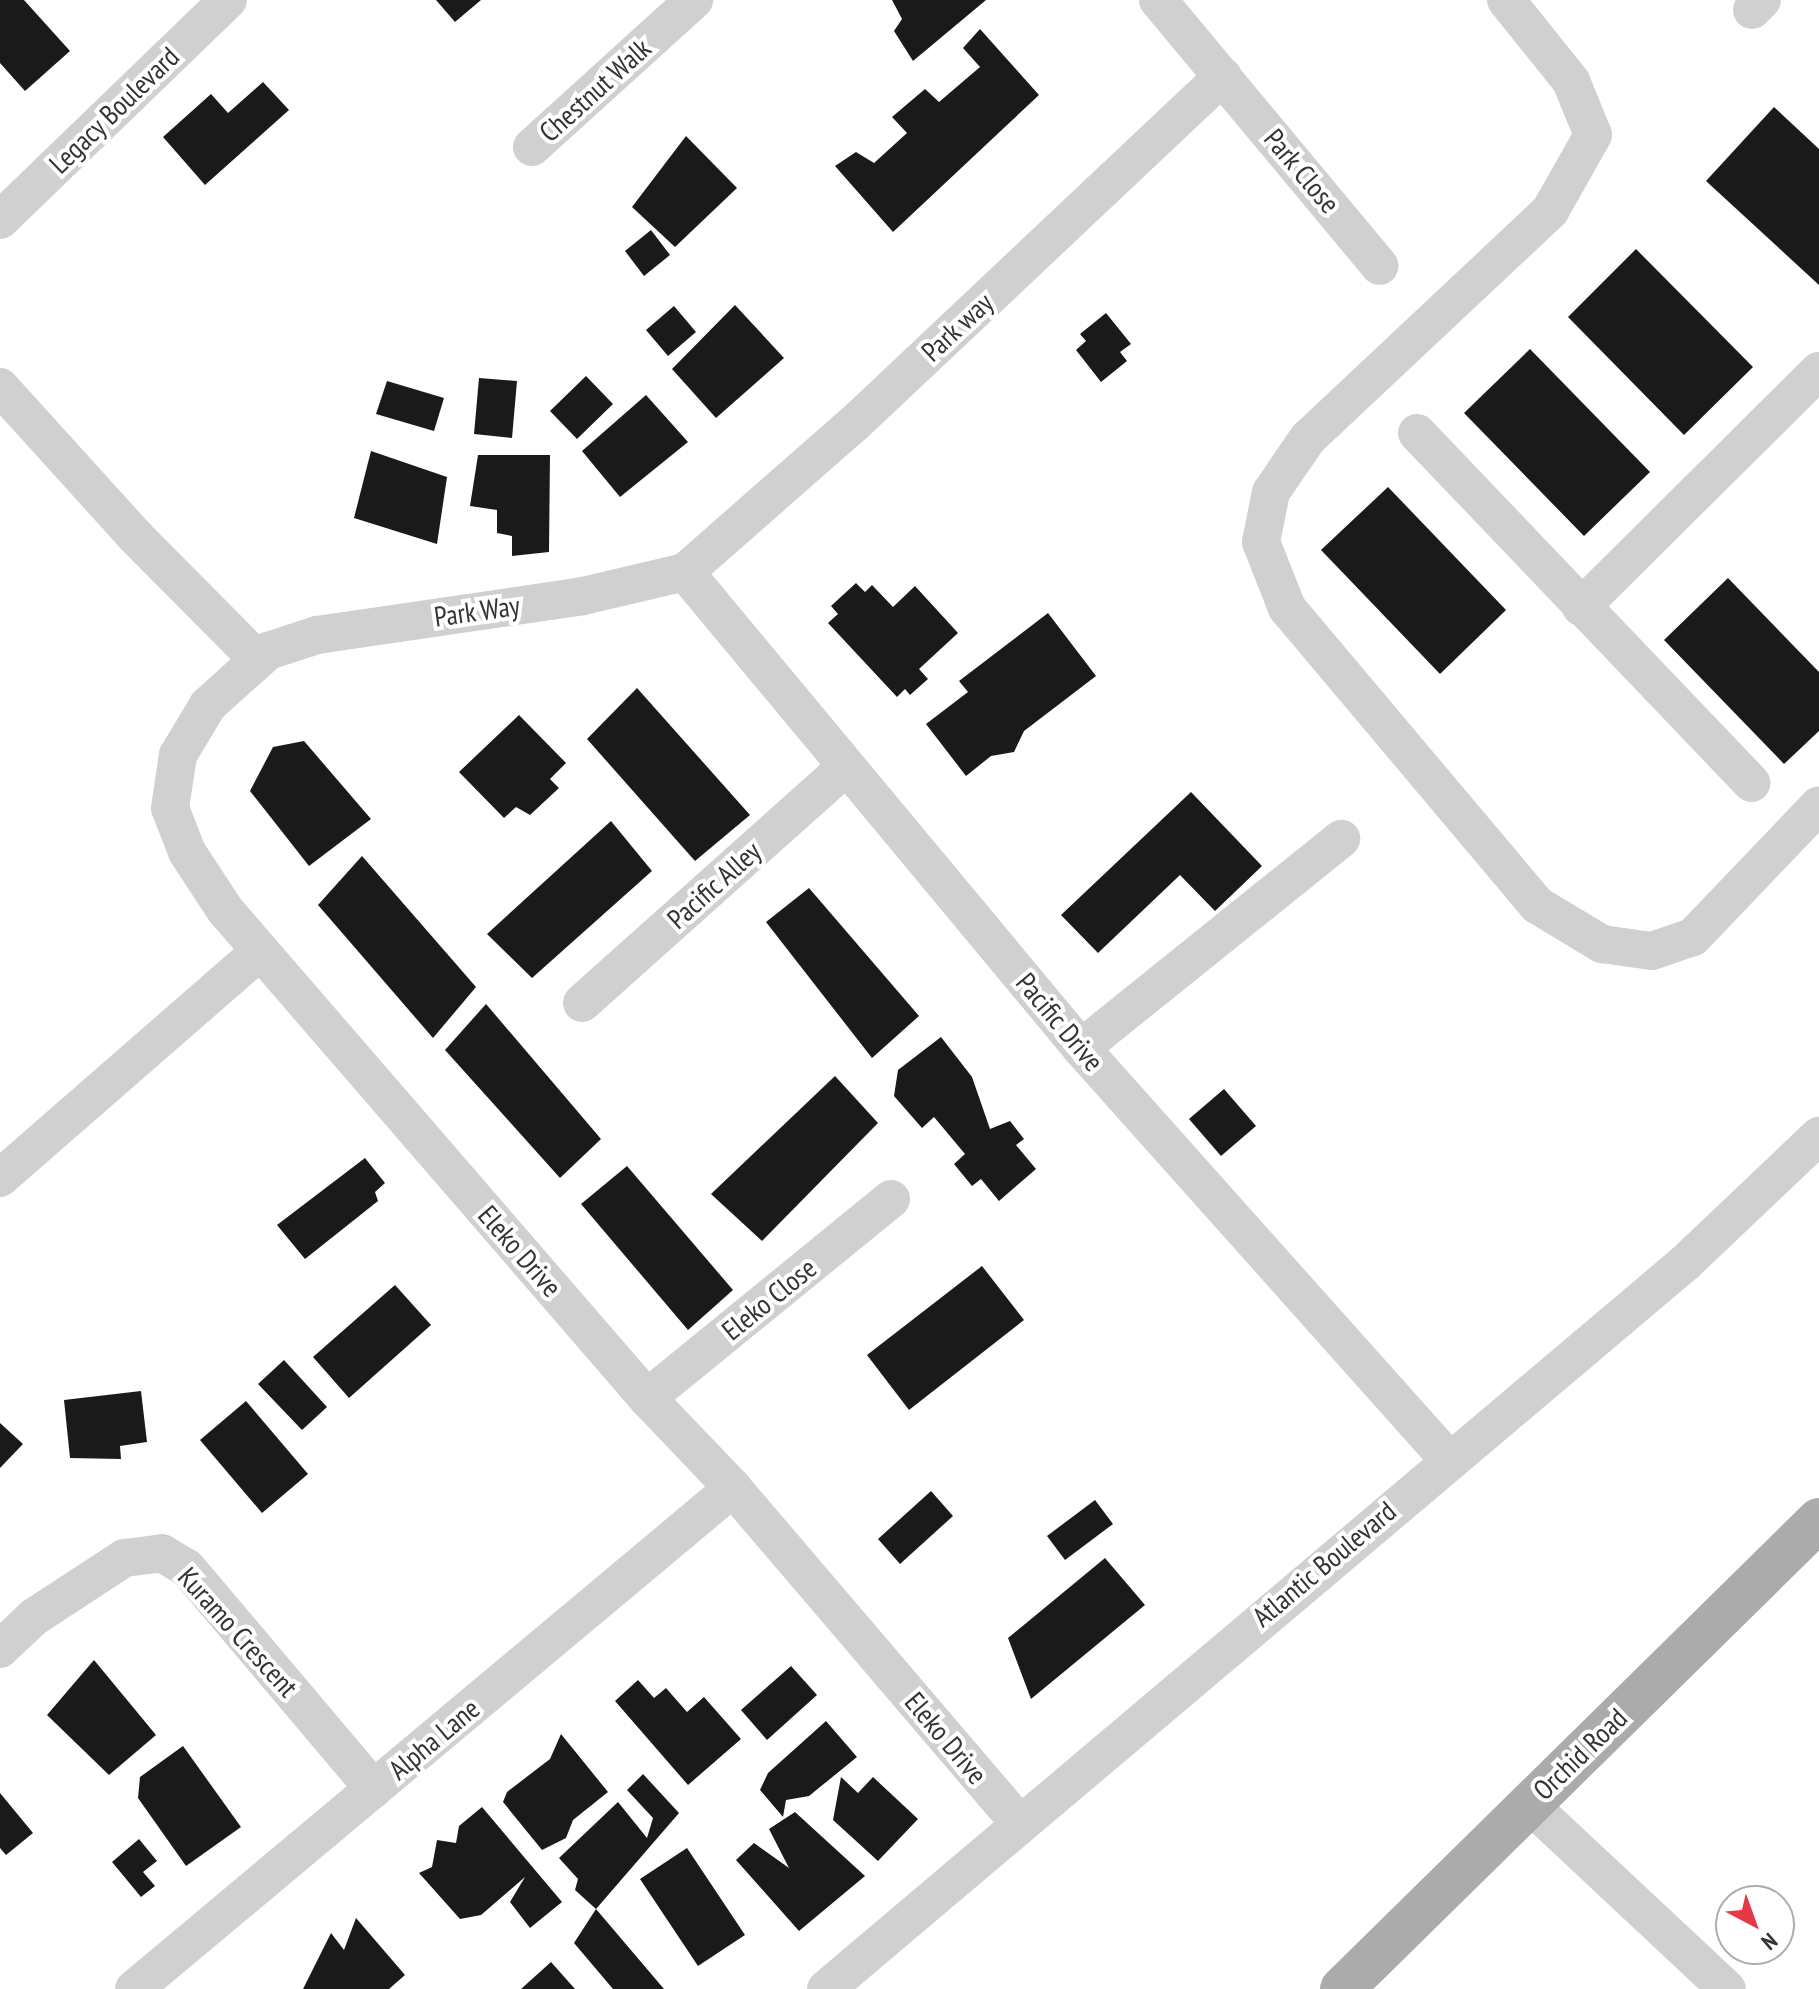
<!DOCTYPE html>
<style>
body{margin:0}
#map{position:relative;width:1819px;height:1989px;overflow:hidden;background:#fff;font-family:"PT Sans Narrow",sans-serif}
div>[style]{position:absolute}
[style*='--x']{left:calc(var(--x)*1px);top:calc(var(--y)*1px);width:calc(var(--w)*1px);rotate:calc(var(--a)*1deg)}
.building>*{inset:0;background:#1a1a1a}
.minor>*{height:38px;margin:-19px;padding:0 19px;transform-origin:19px;border-radius:19px;background:#d0d0d0}
.primary>*{height:44px;margin:-22px;padding:0 22px;transform-origin:22px;border-radius:22px;background:#ababab}
span{translate:-50% -50%;white-space:nowrap;text-align:center;line-height:1.15;-webkit-text-stroke:8px #fff;paint-order:stroke}
.street-label{font-size:28px;color:#333}
.north{position:absolute;left:1715px;top:1885px;width:80px;height:80px;box-sizing:border-box;background:#fff;border:2px solid #adadad;border-radius:50%;rotate:139deg;font-size:22px;font-weight:700;line-height:32px;text-align:center;color:#333}
.north::after{content:'';display:block;margin:auto;width:28px;height:36px;background:#e63946;clip-path:polygon(50% 0,100% 100%,50% 72%,0 100%)}
</style>
<div id="map">
<div class="building">
<div style="clip-path:polygon(0 0,24px 0,70px 51px,25px 91px,0 63px)"></div>
<div style="clip-path:polygon(436px 0,481px 0,455px 22px)"></div>
<div style="clip-path:polygon(892px 0,986px 0,913px 61px,894px 31px,902px 19px)"></div>
<div style="clip-path:polygon(980px 29px,1039px 95px,893px 232px,835px 166px,856px 152px,874px 163px,907px 133px,892px 117px,925px 89px,939px 102px,980px 67px,963px 48px)"></div>
<div style="clip-path:polygon(263px 82px,289px 110px,205px 185px,163px 137px,211px 94px,228px 113px)"></div>
<div style="clip-path:polygon(1774px 107px,1819px 149px,1819px 285px,1706px 181px)"></div>
<div style="clip-path:polygon(686px 136px,737px 188px,675px 247px,632px 207px)"></div>
<div style="clip-path:polygon(651px 230px,670px 255px,644px 276px,625px 251px)"></div>
<div style="clip-path:polygon(1636px 249px,1753px 367px,1684px 435px,1568px 317px)"></div>
<div style="clip-path:polygon(735px 305px,784px 358px,716px 418px,672px 369px)"></div>
<div style="clip-path:polygon(674px 306px,696px 332px,668px 356px,646px 330px)"></div>
<div style="clip-path:polygon(1106px 313px,1131px 344px,1120px 352px,1127px 361px,1101px 382px,1076px 350px,1086px 341px,1080px 334px)"></div>
<div style="clip-path:polygon(1530px 349px,1650px 472px,1584px 536px,1464px 413px)"></div>
<div style="clip-path:polygon(586px 376px,613px 404px,577px 439px,550px 411px)"></div>
<div style="clip-path:polygon(479px 378px,517px 381px,512px 438px,474px 434px)"></div>
<div style="clip-path:polygon(387px 381px,444px 398px,434px 431px,376px 414px)"></div>
<div style="clip-path:polygon(646px 395px,688px 442px,620px 497px,582px 451px)"></div>
<div style="clip-path:polygon(371px 451px,447px 477px,437px 544px,354px 518px)"></div>
<div style="clip-path:polygon(478px 455px,550px 455px,549px 552px,512px 556px,512px 536px,497px 533px,497px 510px,470px 506px)"></div>
<div style="clip-path:polygon(1388px 487px,1506px 610px,1440px 674px,1321px 550px)"></div>
<div style="clip-path:polygon(1728px 578px,1819px 672px,1819px 731px,1784px 764px,1664px 640px)"></div>
<div style="clip-path:polygon(856px 583px,865px 592px,872px 585px,893px 607px,915px 586px,958px 633px,919px 669px,928px 679px,910px 695px,905px 689px,897px 697px,828px 623px,838px 614px,831px 606px)"></div>
<div style="clip-path:polygon(1048px 613px,1096px 676px,1024px 731px,1014px 752px,991px 756px,966px 776px,926px 724px,968px 692px,959px 681px)"></div>
<div style="clip-path:polygon(637px 688px,750px 815px,695px 861px,587px 739px)"></div>
<div style="clip-path:polygon(519px 715px,566px 763px,550px 779px,559px 788px,530px 815px,516px 807px,504px 818px,459px 772px)"></div>
<div style="clip-path:polygon(304px 741px,371px 819px,309px 866px,250px 791px,273px 747px)"></div>
<div style="clip-path:polygon(1191px 792px,1262px 866px,1215px 911px,1180px 875px,1098px 953px,1061px 915px)"></div>
<div style="clip-path:polygon(611px 821px,652px 871px,532px 978px,487px 934px)"></div>
<div style="clip-path:polygon(362px 856px,476px 987px,433px 1038px,318px 905px)"></div>
<div style="clip-path:polygon(809px 888px,919px 1016px,872px 1058px,766px 922px)"></div>
<div style="clip-path:polygon(486px 1004px,601px 1139px,560px 1178px,445px 1050px)"></div>
<div style="clip-path:polygon(941px 1037px,972px 1077px,990px 1129px,1010px 1121px,1024px 1139px,1016px 1145px,1036px 1169px,999px 1201px,981px 1179px,972px 1186px,954px 1164px,965px 1154px,934px 1117px,922px 1128px,894px 1096px,898px 1070px)"></div>
<div style="clip-path:polygon(835px 1076px,878px 1123px,762px 1241px,711px 1194px)"></div>
<div style="clip-path:polygon(1224px 1089px,1256px 1126px,1221px 1156px,1189px 1119px)"></div>
<div style="clip-path:polygon(365px 1158px,385px 1183px,375px 1192px,378px 1201px,305px 1259px,277px 1225px)"></div>
<div style="clip-path:polygon(627px 1166px,733px 1290px,688px 1330px,581px 1204px)"></div>
<div style="clip-path:polygon(982px 1266px,1024px 1320px,909px 1410px,867px 1355px)"></div>
<div style="clip-path:polygon(395px 1285px,431px 1325px,349px 1398px,313px 1357px)"></div>
<div style="clip-path:polygon(284px 1360px,327px 1407px,302px 1430px,258px 1384px)"></div>
<div style="clip-path:polygon(141px 1391px,147px 1442px,120px 1446px,121px 1459px,70px 1458px,64px 1400px)"></div>
<div style="clip-path:polygon(246px 1401px,308px 1474px,262px 1513px,200px 1440px)"></div>
<div style="clip-path:polygon(0 1423px,23px 1444px,0 1468px)"></div>
<div style="clip-path:polygon(931px 1491px,953px 1516px,900px 1564px,878px 1539px)"></div>
<div style="clip-path:polygon(1095px 1500px,1113px 1524px,1065px 1560px,1047px 1536px)"></div>
<div style="clip-path:polygon(1105px 1558px,1145px 1605px,1031px 1699px,1008px 1638px)"></div>
<div style="clip-path:polygon(94px 1660px,156px 1735px,109px 1775px,47px 1715px)"></div>
<div style="clip-path:polygon(791px 1666px,817px 1695px,767px 1740px,741px 1710px)"></div>
<div style="clip-path:polygon(638px 1680px,654px 1698px,666px 1688px,687px 1712px,704px 1697px,741px 1739px,688px 1785px,615px 1701px)"></div>
<div style="clip-path:polygon(826px 1721px,857px 1757px,809px 1796px,786px 1800px,783px 1817px,760px 1790px,768px 1773px)"></div>
<div style="clip-path:polygon(561px 1734px,608px 1792px,573px 1820px,566px 1838px,542px 1850px,503px 1802px,507px 1792px,550px 1759px)"></div>
<div style="clip-path:polygon(183px 1746px,241px 1827px,186px 1866px,138px 1798px,140px 1777px)"></div>
<div style="clip-path:polygon(643px 1774px,679px 1813px,596px 1909px,664px 1989px,613px 1989px,574px 1943px,596px 1909px,575px 1890px,578px 1879px,559px 1858px,618px 1802px,647px 1838px,653px 1818px,627px 1790px)"></div>
<div style="clip-path:polygon(841px 1777px,858px 1793px,873px 1777px,918px 1819px,878px 1861px,833px 1820px)"></div>
<div style="clip-path:polygon(0 1793px,33px 1833px,6px 1855px,0 1848px)"></div>
<div style="clip-path:polygon(482px 1807px,562px 1902px,530px 1928px,510px 1902px,525px 1877px,481px 1915px,460px 1919px,419px 1873px,432px 1867px,437px 1840px,456px 1843px,459px 1826px)"></div>
<div style="clip-path:polygon(795px 1812px,865px 1876px,799px 1931px,736px 1860px,754px 1843px,789px 1868px,769px 1829px)"></div>
<div style="clip-path:polygon(139px 1839px,157px 1861px,143px 1872px,155px 1886px,141px 1897px,112px 1862px)"></div>
<div style="clip-path:polygon(687px 1848px,745px 1935px,698px 1966px,640px 1879px)"></div>
<div style="clip-path:polygon(356px 1918px,405px 1975px,389px 1989px,303px 1989px,331px 1933px,344px 1950px)"></div>
<div style="clip-path:polygon(551px 1962px,575px 1989px,521px 1989px)"></div>
</div>
<div class="minor">
<div style="--x:1158;--y:0;--w:346;--a:50.2"></div>
<div style="--x:1506;--y:0;--w:104;--a:51.3"></div>
<div style="--x:1571;--y:81;--w:58;--a:67.8"></div>
<div style="--x:1593;--y:135;--w:87;--a:119.5"></div>
<div style="--x:1550;--y:211;--w:332;--a:136.8"></div>
<div style="--x:1308;--y:438;--w:65;--a:124.4"></div>
<div style="--x:1271;--y:492;--w:51;--a:101.3"></div>
<div style="--x:1261;--y:542;--w:71;--a:68.5"></div>
<div style="--x:1287;--y:608;--w:388;--a:49.9"></div>
<div style="--x:1537;--y:905;--w:76;--a:31"></div>
<div style="--x:1602;--y:944;--w:50;--a:8"></div>
<div style="--x:1652;--y:951;--w:43;--a:-18.9"></div>
<div style="--x:1693;--y:937;--w:182;--a:-46.3"></div>
<div style="--x:1752;--y:10;--w:14;--a:-45"></div>
<div style="--x:532;--y:147;--w:219;--a:-42.2"></div>
<div style="--x:0;--y:220;--w:317;--a:-44"></div>
<div style="--x:0;--y:387;--w:200;--a:47.8"></div>
<div style="--x:134;--y:535;--w:176;--a:45.2"></div>
<div style="--x:1417;--y:433;--w:484;--a:46.3"></div>
<div style="--x:685;--y:572;--w:619;--a:50.24"></div>
<div style="--x:1081;--y:1048;--w:551;--a:48.24"></div>
<div style="--x:1581;--y:607;--w:335;--a:-44.8"></div>
<div style="--x:582;--y:1003;--w:354;--a:-41.8"></div>
<div style="--x:1081;--y:1048;--w:334;--a:-38.8"></div>
<div style="--x:0;--y:1178;--w:345;--a:-41.1"></div>
<div style="--x:647;--y:1398;--w:315;--a:-39.2"></div>
<div style="--x:0;--y:1649;--w:47;--a:-43.3"></div>
<div style="--x:34;--y:1617;--w:108;--a:-33.2"></div>
<div style="--x:124;--y:1558;--w:38;--a:-7"></div>
<div style="--x:162;--y:1553;--w:29;--a:31"></div>
<div style="--x:187;--y:1568;--w:289;--a:49.8"></div>
<div style="--x:1529;--y:1804;--w:271;--a:43.1"></div>
<div style="--x:1019;--y:1823;--w:440;--a:-130.5"></div>
<div style="--x:733;--y:1488;--w:124;--a:-133.7"></div>
<div style="--x:647;--y:1398;--w:645;--a:-130.85"></div>
<div style="--x:225;--y:910;--w:69;--a:-123.2"></div>
<div style="--x:187;--y:852;--w:47;--a:-111.1"></div>
<div style="--x:170;--y:808;--w:54;--a:-81.4"></div>
<div style="--x:178;--y:755;--w:58;--a:-59"></div>
<div style="--x:208;--y:705;--w:81;--a:-42"></div>
<div style="--x:268;--y:651;--w:52;--a:-18.1"></div>
<div style="--x:317;--y:635;--w:269;--a:-8.3"></div>
<div style="--x:583;--y:596;--w:105;--a:-13.2"></div>
<div style="--x:685;--y:572;--w:227;--a:-41.3"></div>
<div style="--x:856;--y:422;--w:504;--a:-43.31"></div>
<div style="--x:134;--y:1989;--w:781;--a:-39.91"></div>
<div style="--x:826;--y:1989;--w:1125;--a:-40.2"></div>
<div style="--x:1685;--y:1263;--w:185;--a:-43.5"></div>
</div>
<div class="primary">
<div style="--x:1342;--y:1989;--w:669;--a:-44.52"></div>
</div>
<div class="street-label">
<span style="left:595px;top:90px;rotate:-42deg">Chestnut Walk</span>
<span style="left:114px;top:110px;rotate:-44deg">Legacy Boulevard</span>
<span style="left:1302px;top:171px;rotate:50deg">Park Close</span>
<span style="left:957px;top:327px;rotate:-43deg">Park way</span>
<span style="left:477px;top:611px;rotate:-8deg">Park Way</span>
<span style="left:714px;top:885px;rotate:-42deg">Pacific Alley</span>
<span style="left:1060px;top:1022px;rotate:50deg">Pacific Drive</span>
<span style="left:520px;top:1251px;rotate:49deg">Eleko Drive</span>
<span style="left:769px;top:1299px;rotate:-39deg">Eleko Close</span>
<span style="left:1324px;top:1564px;rotate:-40deg">Atlantic Boulevard</span>
<span style="left:238px;top:1632px;rotate:48deg">Kuramo Crescent</span>
<span style="left:946px;top:1738px;rotate:50deg">Eleko Drive</span>
<span style="left:434px;top:1739px;rotate:-40deg">Alpha Lane</span>
<span style="left:1580px;top:1754px;rotate:-44deg">Orchid Road</span>
</div>
<div class="north">N</div>
</div>
